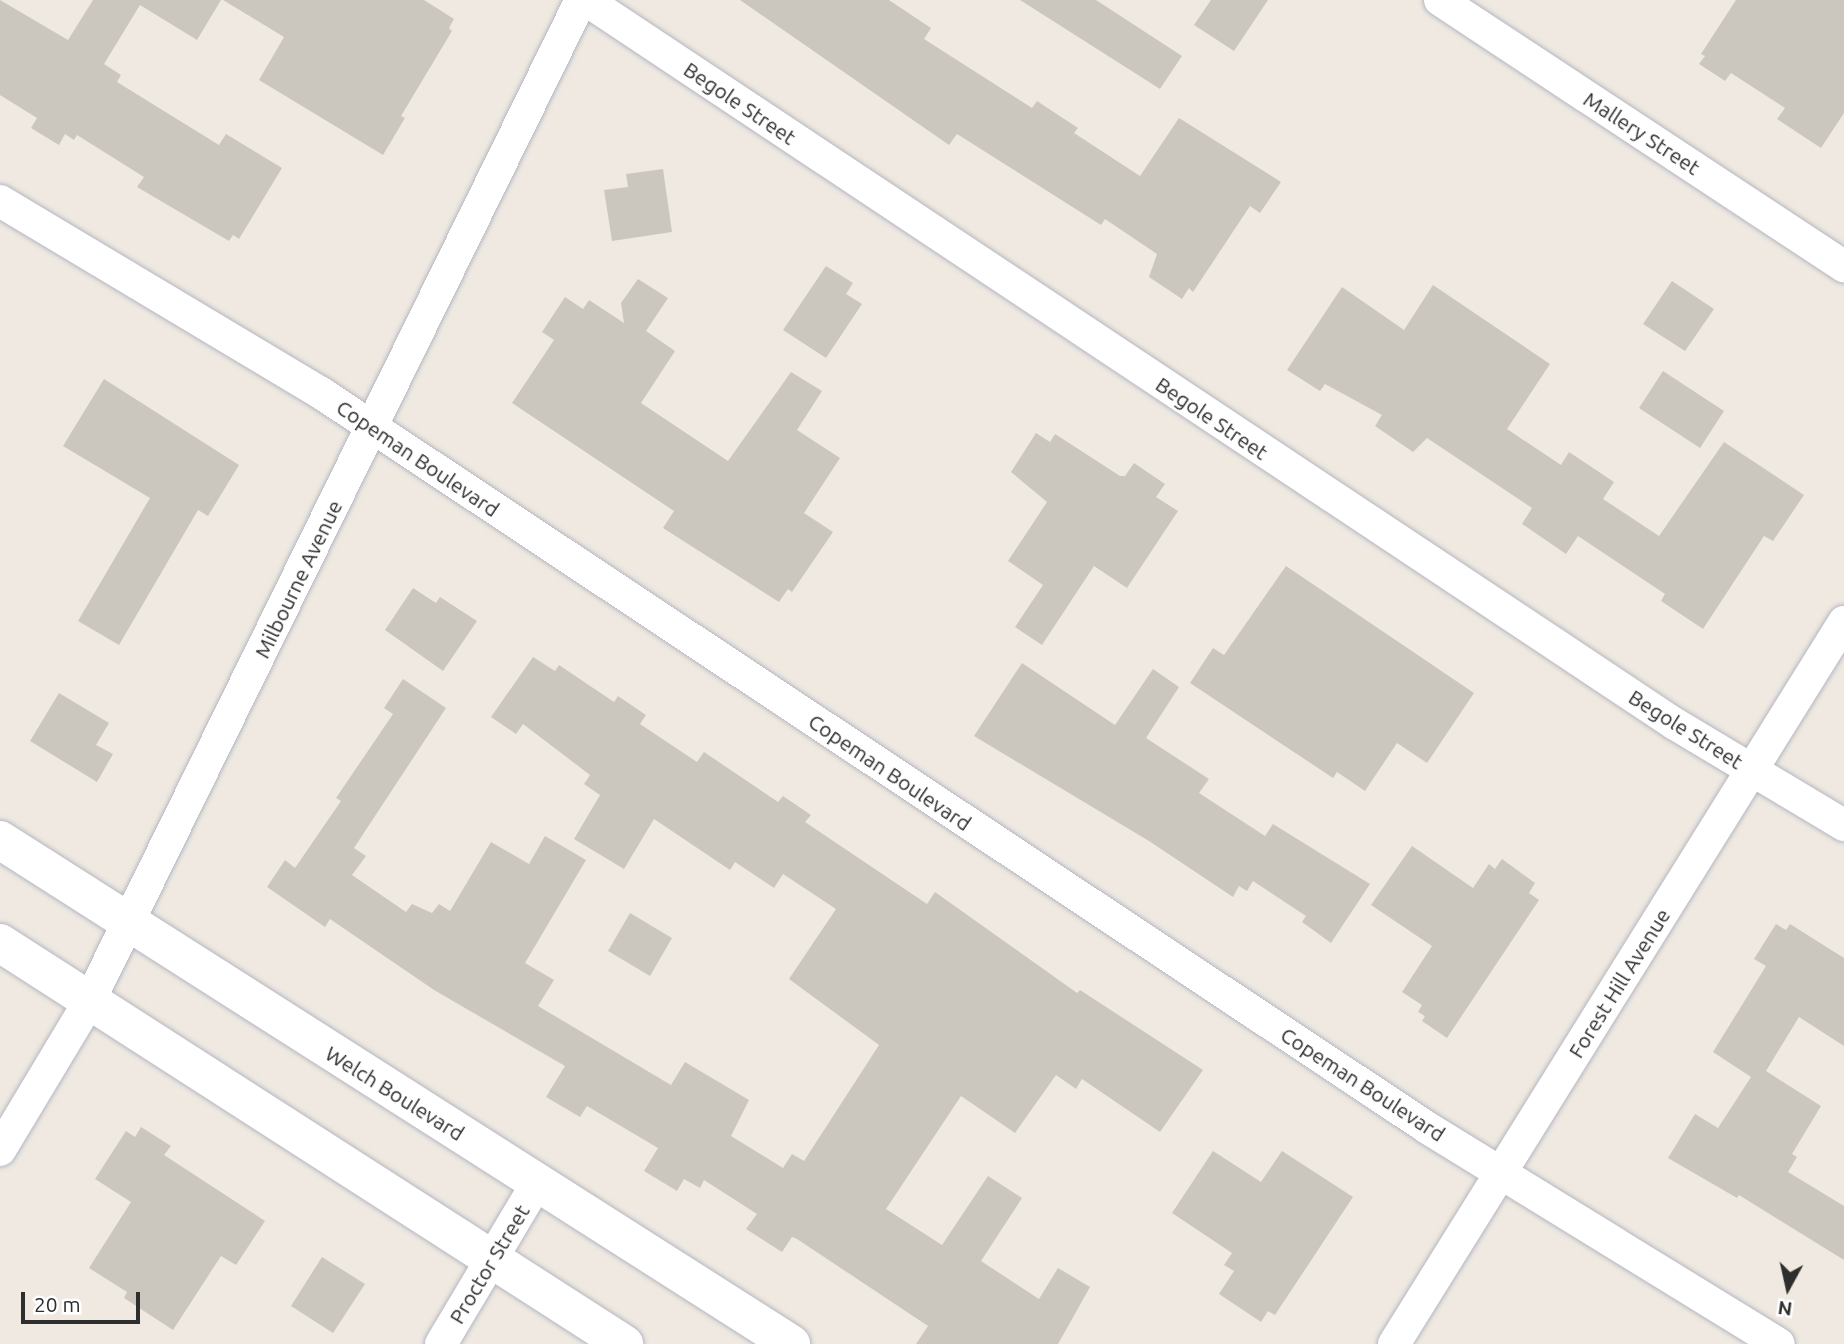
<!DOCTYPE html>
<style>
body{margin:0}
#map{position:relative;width:1844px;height:1344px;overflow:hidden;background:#efe9e1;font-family:Ubuntu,sans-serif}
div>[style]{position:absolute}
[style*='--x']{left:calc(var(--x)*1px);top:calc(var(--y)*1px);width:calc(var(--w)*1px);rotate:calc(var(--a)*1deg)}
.building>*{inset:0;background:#cbc7bf}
.roads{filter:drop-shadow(0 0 2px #b4b7c1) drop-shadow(0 0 2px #b4b7c1)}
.minor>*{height:32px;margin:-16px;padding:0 16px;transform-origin:16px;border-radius:16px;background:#fff}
.secondary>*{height:38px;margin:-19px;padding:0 19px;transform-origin:19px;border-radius:19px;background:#fff}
span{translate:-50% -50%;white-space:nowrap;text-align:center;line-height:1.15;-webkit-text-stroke:5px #fff;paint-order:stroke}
.street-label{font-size:21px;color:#2e2e2e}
.north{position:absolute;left:1753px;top:1253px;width:70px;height:70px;-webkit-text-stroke:5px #fff;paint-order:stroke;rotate:188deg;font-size:19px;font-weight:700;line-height:28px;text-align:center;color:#2e2e2e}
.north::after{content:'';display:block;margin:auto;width:24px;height:32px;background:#2e2e2e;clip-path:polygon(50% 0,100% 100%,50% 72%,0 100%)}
.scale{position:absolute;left:21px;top:1292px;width:119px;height:32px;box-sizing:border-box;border:4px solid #2e2e2e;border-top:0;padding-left:9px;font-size:21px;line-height:24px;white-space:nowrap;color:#2e2e2e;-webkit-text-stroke:5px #fff;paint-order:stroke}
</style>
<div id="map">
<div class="building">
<div style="clip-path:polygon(0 0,68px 40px,93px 0,221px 0,197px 40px,140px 5px,104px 64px,121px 75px,117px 82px,219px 145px,226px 134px,282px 168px,239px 239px,233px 235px,229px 241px,137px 187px,144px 177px,77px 135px,74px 140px,65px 134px,59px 145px,31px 128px,37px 118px,0 95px)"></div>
<div style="clip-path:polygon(223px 0,424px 0,454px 19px,449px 28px,452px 31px,401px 116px,405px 118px,383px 155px,259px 80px,284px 37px)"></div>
<div style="clip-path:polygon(740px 0,889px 0,931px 28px,924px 39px,1032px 108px,1037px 101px,1078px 128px,1074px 133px,1140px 176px,1179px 118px,1281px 182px,1260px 213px,1250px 206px,1193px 292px,1189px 288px,1182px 299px,1149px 277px,1157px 254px,1105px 219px,1101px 225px,957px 134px,949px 145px)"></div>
<div style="clip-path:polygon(1020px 0,1096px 0,1182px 56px,1160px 89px)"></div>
<div style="clip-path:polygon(1211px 0,1268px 0,1234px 51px,1194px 25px)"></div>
<div style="clip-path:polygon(1736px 0,1844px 0,1844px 113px,1821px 148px,1777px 119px,1785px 108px,1731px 73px,1725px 81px,1699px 64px,1705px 56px,1701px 54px)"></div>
<div style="clip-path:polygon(663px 169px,672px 232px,612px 241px,604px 190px,628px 187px,626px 174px)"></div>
<div style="clip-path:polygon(826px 266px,853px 283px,846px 294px,862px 304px,826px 358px,783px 330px)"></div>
<div style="clip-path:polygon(638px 279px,668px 298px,646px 331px,675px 351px,641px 403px,728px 461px,791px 372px,822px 391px,797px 430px,840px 458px,804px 513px,833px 532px,792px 592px,788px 589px,779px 602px,663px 528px,674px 511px,512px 403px,554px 340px,542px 332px,565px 297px,583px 309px,589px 300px,624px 323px,621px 303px)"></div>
<div style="clip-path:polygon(1672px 281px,1714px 309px,1685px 351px,1643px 324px)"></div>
<div style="clip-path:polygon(1433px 285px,1550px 364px,1507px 429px,1561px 465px,1569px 452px,1614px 482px,1603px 499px,1659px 536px,1724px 442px,1804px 495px,1773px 541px,1764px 536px,1703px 629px,1661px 601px,1665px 594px,1578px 536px,1566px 554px,1522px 524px,1532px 508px,1427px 438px,1413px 452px,1375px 426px,1382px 415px,1325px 384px,1320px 391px,1287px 370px,1342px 287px,1404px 330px)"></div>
<div style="clip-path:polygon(1663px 371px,1724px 411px,1700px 448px,1639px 408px)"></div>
<div style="clip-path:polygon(104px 379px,239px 465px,208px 516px,198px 510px,119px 645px,78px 621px,150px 498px,63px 446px)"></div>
<div style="clip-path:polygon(1036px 433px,1050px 442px,1055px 434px,1120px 476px,1125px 476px,1134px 463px,1165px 484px,1156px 497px,1178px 511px,1127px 588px,1094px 566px,1042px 645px,1015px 627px,1043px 585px,1008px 561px,1047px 502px,1011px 472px)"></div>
<div style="clip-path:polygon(1286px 566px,1474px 693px,1427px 763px,1397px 743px,1365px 791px,1337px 772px,1333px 778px,1190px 683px,1213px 648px,1224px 655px)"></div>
<div style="clip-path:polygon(413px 588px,436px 603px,440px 597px,477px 621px,443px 671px,385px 630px)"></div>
<div style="clip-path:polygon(533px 657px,555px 671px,559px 665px,614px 702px,618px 696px,646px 715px,640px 724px,697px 762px,704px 752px,778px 802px,783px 796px,811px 815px,805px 822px,927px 904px,935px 892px,1077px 993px,1080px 990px,1203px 1070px,1160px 1132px,1082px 1079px,1076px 1089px,1056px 1075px,1015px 1133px,961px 1096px,886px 1209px,942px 1245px,988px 1176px,1022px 1198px,981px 1261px,1039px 1299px,1058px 1268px,1090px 1287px,1058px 1344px,916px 1344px,928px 1326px,797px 1239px,792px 1237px,782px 1252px,746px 1229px,757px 1214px,704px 1180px,700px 1188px,684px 1179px,677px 1191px,644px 1171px,658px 1148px,587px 1106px,580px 1117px,546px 1097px,565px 1066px,434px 990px,330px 919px,325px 927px,267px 887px,285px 860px,295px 868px,341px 801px,336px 798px,393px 714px,384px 708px,403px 679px,446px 708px,354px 848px,366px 856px,352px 875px,406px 912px,412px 904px,432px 913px,439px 904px,450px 911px,491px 842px,529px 864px,545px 836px,586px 860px,525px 963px,554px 980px,538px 1006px,671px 1085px,685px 1062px,749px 1100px,731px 1136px,783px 1168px,792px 1154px,804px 1161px,879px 1045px,789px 979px,836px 909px,783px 874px,774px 888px,735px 862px,730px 870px,654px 819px,624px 869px,574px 839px,600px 795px,584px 784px,590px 775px,523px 724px,516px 734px,491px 717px)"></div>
<div style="clip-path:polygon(1022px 663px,1115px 725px,1153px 669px,1179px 687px,1146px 738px,1209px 779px,1199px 793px,1265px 836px,1273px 824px,1370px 884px,1331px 943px,1302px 922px,1306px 916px,1253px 881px,1247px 891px,1239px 886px,1233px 897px,1149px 841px,974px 736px)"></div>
<div style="clip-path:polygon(59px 693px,109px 723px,96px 745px,113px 754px,97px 782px,30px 741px)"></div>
<div style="clip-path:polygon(1412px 846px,1473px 888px,1489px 864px,1495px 869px,1502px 859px,1535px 883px,1529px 893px,1539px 900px,1447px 1038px,1422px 1021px,1425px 1016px,1418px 1012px,1422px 1005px,1402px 992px,1432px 946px,1371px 905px)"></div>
<div style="clip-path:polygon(630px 913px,672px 938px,650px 976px,608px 951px)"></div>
<div style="clip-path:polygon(1776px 924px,1786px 930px,1790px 924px,1844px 958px,1844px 1046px,1799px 1017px,1766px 1071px,1821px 1106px,1792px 1154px,1797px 1157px,1788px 1172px,1844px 1206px,1844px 1260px,1739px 1195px,1737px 1198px,1668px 1158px,1695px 1114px,1718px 1128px,1751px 1077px,1713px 1052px,1766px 966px,1754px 959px)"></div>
<div style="clip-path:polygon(141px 1127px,171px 1146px,164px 1155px,265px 1221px,236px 1265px,221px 1256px,173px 1330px,124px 1298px,127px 1292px,89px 1268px,131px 1202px,95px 1179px,126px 1131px,135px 1137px)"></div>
<div style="clip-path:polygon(1213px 1151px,1261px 1182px,1282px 1151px,1353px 1197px,1275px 1315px,1268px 1311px,1261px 1322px,1219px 1294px,1234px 1271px,1224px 1265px,1232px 1253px,1172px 1213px)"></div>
<div style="clip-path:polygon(322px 1257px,365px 1284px,333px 1333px,291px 1306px)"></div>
</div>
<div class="roads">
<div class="minor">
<div style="--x:586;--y:0;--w:1308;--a:33.62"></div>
<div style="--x:1675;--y:724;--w:197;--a:30.9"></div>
<div style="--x:1440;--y:0;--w:484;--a:33.4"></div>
<div style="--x:0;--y:201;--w:374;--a:30.9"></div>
<div style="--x:321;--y:393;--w:1327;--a:33.59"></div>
<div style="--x:1426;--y:1127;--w:414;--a:31.6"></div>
<div style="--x:0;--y:1150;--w:173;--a:-59"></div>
<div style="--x:89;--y:1002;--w:1116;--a:-63.85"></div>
<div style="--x:441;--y:1344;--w:187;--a:-59.2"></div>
<div style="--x:1394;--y:1344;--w:851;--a:-58.07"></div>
</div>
<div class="secondary">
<div style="--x:0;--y:840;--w:938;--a:32.5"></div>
<div style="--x:0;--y:943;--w:742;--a:32.73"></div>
</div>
</div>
<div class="street-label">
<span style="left:740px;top:103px;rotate:34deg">Begole Street</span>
<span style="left:1642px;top:133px;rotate:33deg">Mallery Street</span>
<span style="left:1212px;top:418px;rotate:34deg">Begole Street</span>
<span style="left:418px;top:458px;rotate:34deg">Copeman Boulevard</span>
<span style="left:298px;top:579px;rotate:-64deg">Milbourne Avenue</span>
<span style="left:1686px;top:729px;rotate:32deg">Begole Street</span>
<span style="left:890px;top:772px;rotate:34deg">Copeman Boulevard</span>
<span style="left:1619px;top:983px;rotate:-58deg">Forest Hill Avenue</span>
<span style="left:1363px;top:1084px;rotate:33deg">Copeman Boulevard</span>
<span style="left:395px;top:1093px;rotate:32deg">Welch Boulevard</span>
<span style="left:489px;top:1264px;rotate:-59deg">Proctor Street</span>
</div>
<div class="north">N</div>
<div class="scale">20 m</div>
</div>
